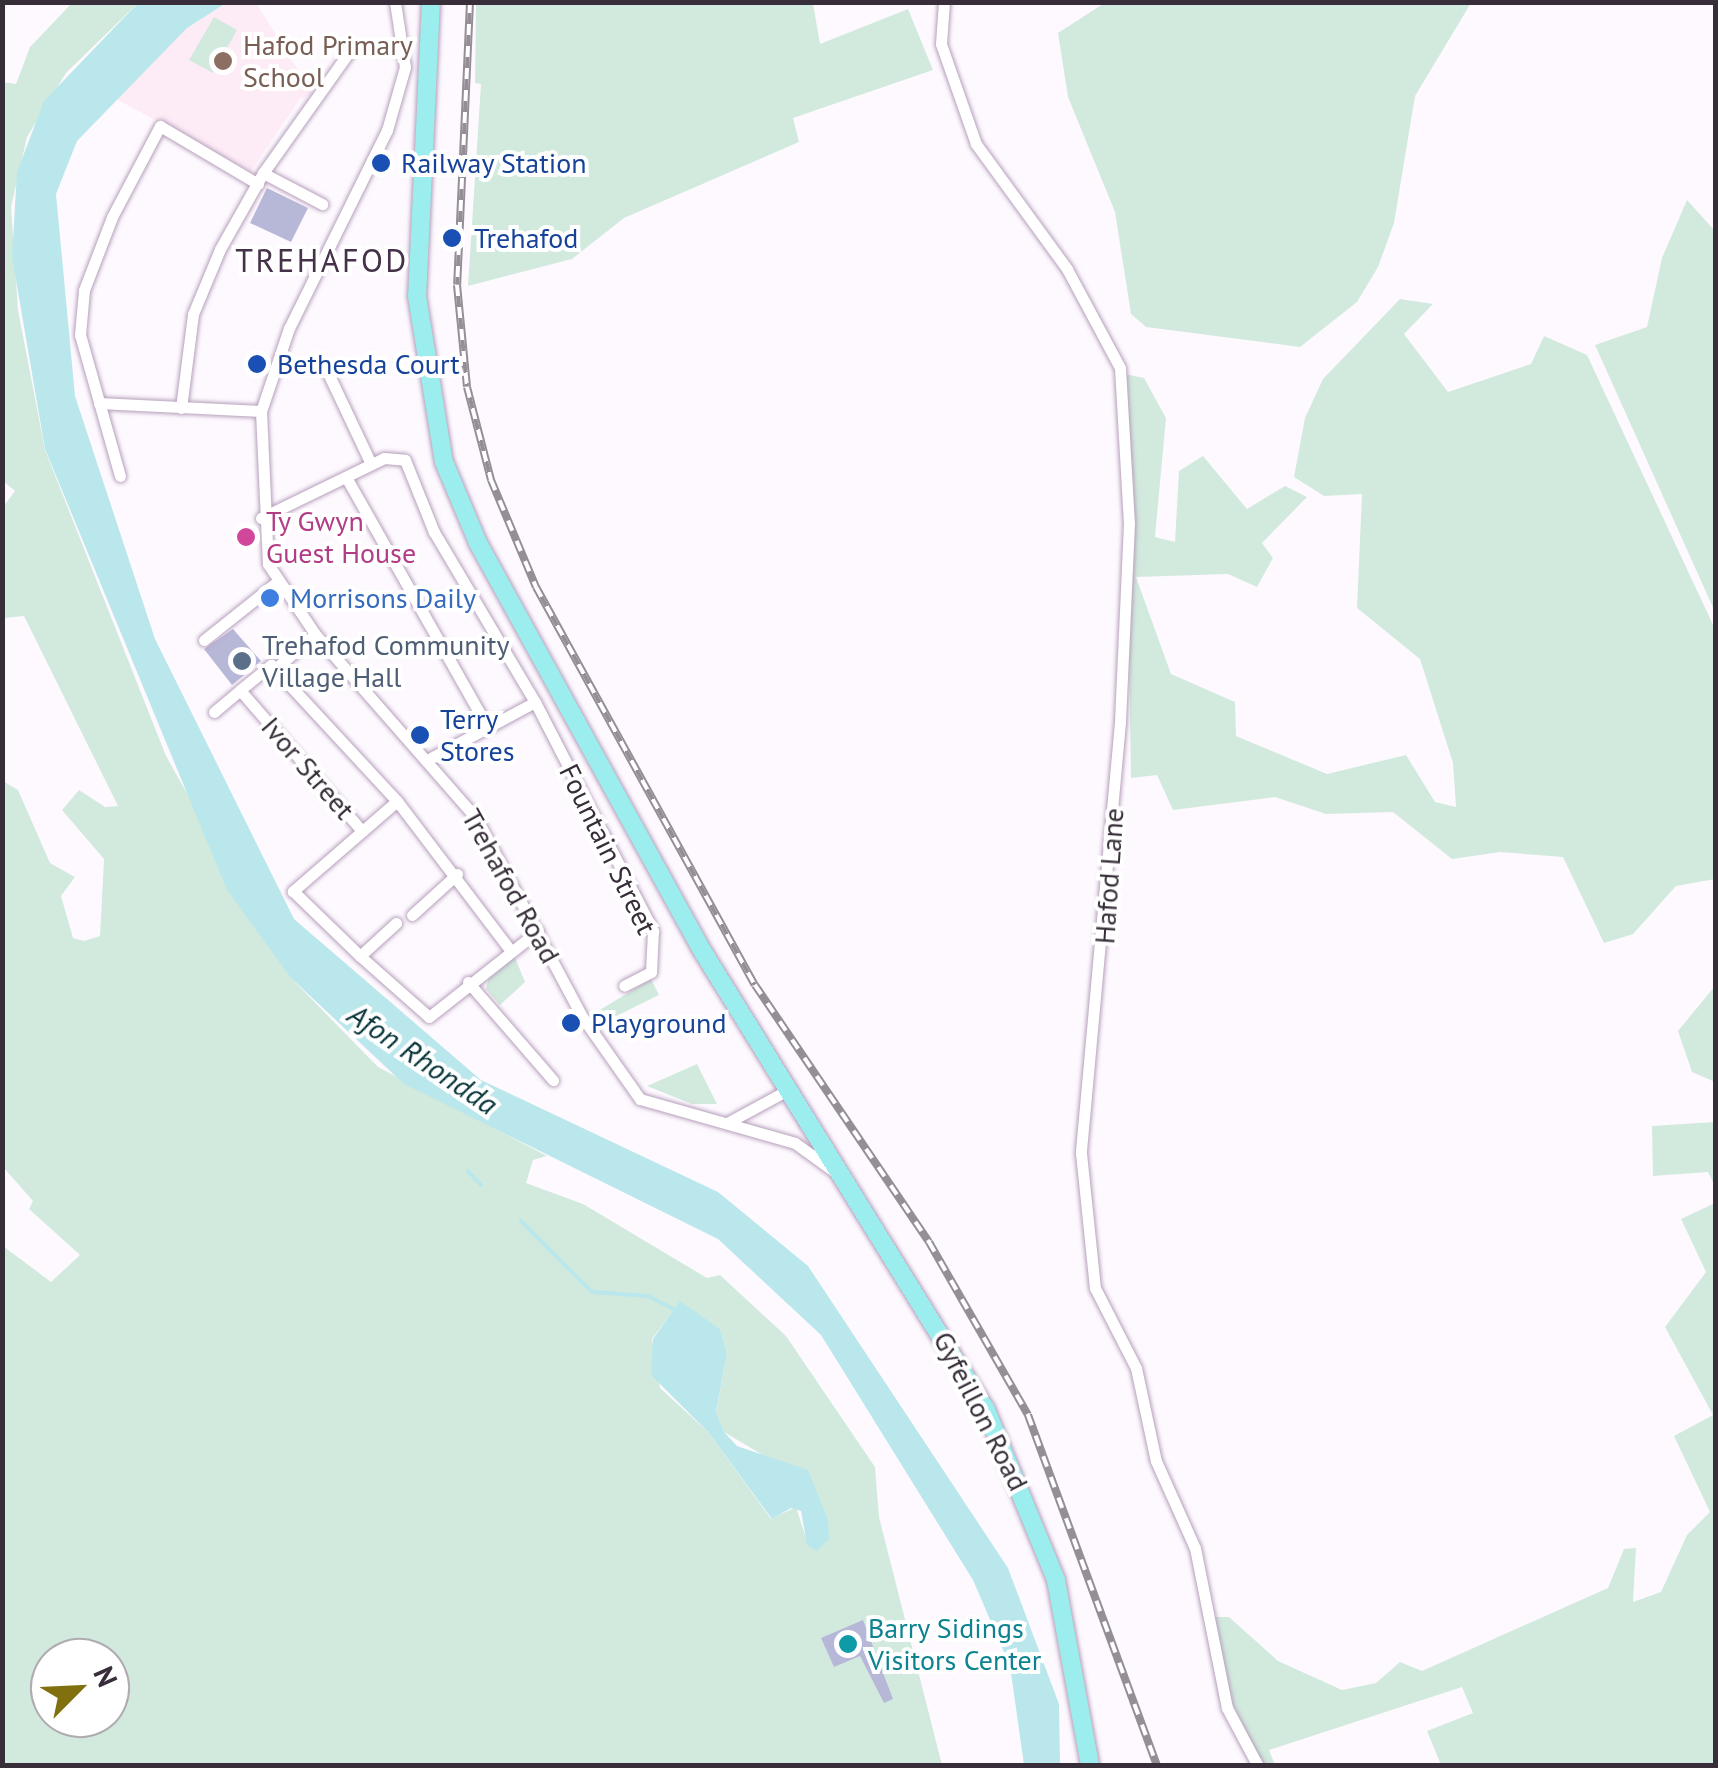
<!DOCTYPE html>
<style>
body{margin:0}
#map{position:relative;width:1718px;height:1768px;overflow:hidden;background:#fef9ff;font-family:"PT Sans",sans-serif}
div>[style]{position:absolute}
[style*='--x']{left:calc(var(--x)*1px);top:calc(var(--y)*1px);width:calc(var(--w)*1px);rotate:calc(var(--a)*1deg)}
.education>*{inset:0;background:#fdebf6}
.green>*{inset:0;background:#d2eade}
.water>*{inset:0;background:#b9e7ec}
.stream>*{height:4px;margin:-2px;padding:0 2px;transform-origin:2px;border-radius:2px;background:#b9e7ec}
.building>*{inset:0;background:#b7b7d8}
.roads{filter:drop-shadow(0 0 2px #b6a0bb) drop-shadow(0 0 2px #b6a0bb)}
.minor>*{height:11px;margin:-5.5px;padding:0 5.5px;transform-origin:5.5px;border-radius:5.5px;background:#fff}
.primary>*{height:18px;margin:-9px;padding:0 9px;transform-origin:9px;border-radius:9px;background:#9bedee}
.rail>*{height:8px;margin-top:-4px;transform-origin:0;background:repeating-linear-gradient(90deg,#fff 0 11px,#958e97 0 22px);box-sizing:border-box;border-block:2px solid #958e97}
.dots>*{width:28px;height:28px;translate:-50% -50%;box-sizing:border-box;border:5px solid #fff;border-radius:50%}
span{translate:-50% -50%;white-space:nowrap;text-align:center;line-height:1.15;-webkit-text-stroke:8px #fff;paint-order:stroke}
.education-label{font-size:28px;color:#785e54}
.left{translate:0 -50%;text-align:left}
.transit-label{font-size:28px;color:#164399}
.hotel-label{font-size:28px;color:#b23c85}
.shop-label{font-size:28px;color:#366cbe}
.service-label{font-size:28px;color:#4e5e75}
.street-label{font-size:28px;color:#372e39}
.culture-label{font-size:28px;color:#0d838f}
.water-label{font-size:30px;color:#053338;font-style:italic}
.quarter-label{font-size:32px;color:#45324a;letter-spacing:2.5px}
.frame{position:absolute;inset:0;border:5px solid #372e39;pointer-events:none}
.north{position:absolute;left:30px;top:1638px;width:100px;height:100px;box-sizing:border-box;background:#fff;border:2px solid #afabb0;border-radius:50%;rotate:66deg;font-size:28px;font-weight:700;line-height:40px;text-align:center;color:#372e39}
.north::after{content:'';display:block;margin:auto;width:35px;height:45px;background:#80700e;clip-path:polygon(50% 0,100% 100%,50% 72%,0 100%)}
</style>
<div id="map">
<div class="education">
<div style="clip-path:polygon(226px 2px,256px 3px,313px 94px,300px 99px,251px 171px,116px 99px,187px 28px)"></div>
</div>
<div class="green">
<div style="clip-path:polygon(1106px 2px,1471px 3px,1415px 96px,1394px 223px,1378px 267px,1357px 302px,1300px 347px,1146px 327px,1131px 314px,1115px 212px,1068px 97px,1058px 33px)"></div>
<div style="clip-path:polygon(evenodd,72px 3px,138px 3px,66px 73px,27px 137px,11px 207px,18px 310px,45px 450px,166px 756px,291px 978px,378px 1067px,547px 1156px,533px 1160px,526px 1183px,583px 1204px,707px 1278px,720px 1275px,786px 1336px,875px 1467px,879px 1517px,942px 1765px,3px 1765px,3px 1246px,51px 1282px,80px 1255px,29px 1209px,33px 1201px,3px 1167px,3px 781px,18px 790px,50px 863px,75px 877px,61px 896px,73px 938px,84px 941px,100px 936px,104px 859px,62px 810px,79px 790px,105px 807px,118px 806px,24px 616px,3px 618px,3px 507px,15px 491px,2px 480px,2px 82px,16px 84px,30px 47px,72px 3px,680px 1302px,720px 1329px,727px 1353px,716px 1413px,724px 1432px,761px 1454px,829px 1539px,806px 1538px,796px 1507px,771px 1519px,708px 1432px,660px 1388px,652px 1339px,680px 1302px,72px 3px,50px 1658px,110px 1658px,110px 1718px,50px 1718px,50px 1658px)"></div>
<div style="clip-path:polygon(476px 3px,813px 3px,820px 44px,908px 9px,933px 70px,793px 118px,799px 142px,624px 218px,572px 259px,468px 286px,481px 84px,475px 83px)"></div>
<div style="clip-path:polygon(214px 17px,237px 30px,213px 73px,189px 60px)"></div>
<div style="clip-path:polygon(1687px 200px,1715px 231px,1715px 612px,1595px 345px,1647px 327px,1662px 258px)"></div>
<div style="clip-path:polygon(1400px 299px,1433px 304px,1404px 334px,1448px 392px,1531px 364px,1544px 336px,1587px 355px,1715px 629px,1715px 879px,1676px 886px,1633px 934px,1604px 943px,1563px 857px,1500px 852px,1452px 859px,1393px 812px,1326px 814px,1275px 797px,1173px 810px,1157px 775px,1131px 778px,1125px 374px,1144px 378px,1166px 418px,1155px 537px,1175px 542px,1179px 471px,1203px 456px,1247px 509px,1285px 486px,1307px 497px,1262px 543px,1273px 558px,1257px 587px,1228px 574px,1136px 577px,1171px 674px,1235px 702px,1236px 736px,1327px 774px,1406px 755px,1435px 802px,1456px 807px,1453px 763px,1420px 659px,1357px 608px,1362px 494px,1324px 496px,1294px 477px,1305px 418px,1323px 379px)"></div>
<div style="clip-path:polygon(514px 955px,525px 982px,500px 1005px,486px 989px,489px 977px)"></div>
<div style="clip-path:polygon(651px 979px,659px 995px,598px 1025px,593px 1014px)"></div>
<div style="clip-path:polygon(1715px 986px,1715px 1082px,1692px 1072px,1678px 1031px)"></div>
<div style="clip-path:polygon(697px 1064px,717px 1104px,692px 1104px,647px 1086px)"></div>
<div style="clip-path:polygon(1715px 1122px,1715px 1186px,1708px 1172px,1653px 1176px,1652px 1126px)"></div>
<div style="clip-path:polygon(1715px 1203px,1715px 1765px,1441px 1765px,1427px 1731px,1473px 1713px,1462px 1687px,1269px 1750px,1275px 1765px,1262px 1765px,1228px 1694px,1213px 1617px,1229px 1617px,1278px 1661px,1342px 1690px,1376px 1683px,1400px 1662px,1422px 1671px,1608px 1588px,1624px 1549px,1636px 1548px,1633px 1602px,1661px 1592px,1687px 1535px,1710px 1512px,1674px 1436px,1713px 1415px,1665px 1327px,1706px 1272px,1681px 1219px)"></div>
</div>
<div class="water">
<div style="clip-path:polygon(138px 3px,226px 3px,187px 28px,77px 141px,56px 194px,75px 396px,155px 639px,294px 919px,481px 1080px,718px 1192px,808px 1266px,1008px 1568px,1059px 1704px,1060px 1765px,1024px 1765px,1010px 1666px,973px 1580px,821px 1335px,718px 1239px,404px 1084px,291px 978px,227px 890px,45px 449px,12px 257px,17px 172px,44px 101px)"></div>
<div style="clip-path:polygon(680px 1301px,720px 1329px,727px 1353px,716px 1412px,724px 1432px,737px 1446px,808px 1470px,828px 1520px,829px 1539px,817px 1551px,807px 1545px,801px 1511px,791px 1508px,772px 1519px,708px 1432px,651px 1375px,653px 1339px)"></div>
</div>
<div class="stream">
<div style="--x:468;--y:1171;--w:19;--a:47"></div>
<div style="--x:521;--y:1221;--w:100;--a:45"></div>
<div style="--x:592;--y:1292;--w:56;--a:4.1"></div>
<div style="--x:648;--y:1296;--w:29;--a:27"></div>
</div>
<div class="building">
<div style="clip-path:polygon(267px 188px,308px 208px,291px 242px,250px 223px)"></div>
<div style="clip-path:polygon(233px 629px,261px 661px,232px 685px,204px 649px)"></div>
<div style="clip-path:polygon(863px 1620px,893px 1699px,884px 1703px,860px 1656px,834px 1667px,821px 1638px)"></div>
</div>
<div class="roads">
<div class="minor">
<div style="--x:395;--y:2;--w:66;--a:81.3"></div>
<div style="--x:405;--y:67;--w:66;--a:105.9"></div>
<div style="--x:387;--y:130;--w:221;--a:116.3"></div>
<div style="--x:289;--y:328;--w:88;--a:108.6"></div>
<div style="--x:261;--y:411;--w:153;--a:87.4"></div>
<div style="--x:268;--y:564;--w:84;--a:56.1"></div>
<div style="--x:315;--y:634;--w:244;--a:48.8"></div>
<div style="--x:476;--y:818;--w:227;--a:61.9"></div>
<div style="--x:583;--y:1018;--w:99;--a:54.9"></div>
<div style="--x:640;--y:1099;--w:161;--a:15.8"></div>
<div style="--x:795;--y:1143;--w:49;--a:35.9"></div>
<div style="--x:944;--y:2;--w:42;--a:94.1"></div>
<div style="--x:941;--y:44;--w:106;--a:70.7"></div>
<div style="--x:976;--y:144;--w:155;--a:53.9"></div>
<div style="--x:1067;--y:269;--w:112;--a:61.8"></div>
<div style="--x:1120;--y:368;--w:155;--a:86.7"></div>
<div style="--x:1129;--y:523;--w:199;--a:92.6"></div>
<div style="--x:1120;--y:722;--w:433;--a:95.2"></div>
<div style="--x:1081;--y:1153;--w:136;--a:84.1"></div>
<div style="--x:1095;--y:1288;--w:90;--a:62.9"></div>
<div style="--x:1136;--y:1368;--w:95;--a:77.9"></div>
<div style="--x:1156;--y:1461;--w:95;--a:65.9"></div>
<div style="--x:1195;--y:1548;--w:163;--a:78.7"></div>
<div style="--x:1227;--y:1708;--w:66;--a:61.9"></div>
<div style="--x:263;--y:173;--w:67;--a:27.7"></div>
<div style="--x:329;--y:375;--w:98;--a:64.7"></div>
<div style="--x:99;--y:403;--w:162;--a:2.8"></div>
<div style="--x:181;--y:408;--w:95;--a:-82.7"></div>
<div style="--x:193;--y:314;--w:70;--a:-67.4"></div>
<div style="--x:220;--y:249;--w:87;--a:-60.5"></div>
<div style="--x:263;--y:173;--w:152;--a:-54.6"></div>
<div style="--x:120;--y:476;--w:147;--a:-105.8"></div>
<div style="--x:80;--y:335;--w:45;--a:-84.9"></div>
<div style="--x:84;--y:290;--w:78;--a:-69"></div>
<div style="--x:112;--y:217;--w:103;--a:-62.2"></div>
<div style="--x:160;--y:126;--w:114;--a:30.6"></div>
<div style="--x:346;--y:477;--w:286;--a:60.5"></div>
<div style="--x:261;--y:518;--w:137;--a:-26"></div>
<div style="--x:384;--y:458;--w:21;--a:5"></div>
<div style="--x:405;--y:460;--w:78;--a:68.1"></div>
<div style="--x:434;--y:532;--w:198;--a:59.3"></div>
<div style="--x:535;--y:702;--w:258;--a:62.7"></div>
<div style="--x:653;--y:931;--w:41;--a:92.8"></div>
<div style="--x:651;--y:972;--w:30;--a:153"></div>
<div style="--x:204;--y:640;--w:93;--a:-38.5"></div>
<div style="--x:275;--y:669;--w:53;--a:-41.2"></div>
<div style="--x:214;--y:712;--w:34;--a:-40"></div>
<div style="--x:429;--y:759;--w:120;--a:-28.3"></div>
<div style="--x:397;--y:801;--w:138;--a:139.1"></div>
<div style="--x:293;--y:891;--w:93;--a:44.1"></div>
<div style="--x:360;--y:956;--w:92;--a:41.5"></div>
<div style="--x:429;--y:1017;--w:139;--a:-38.3"></div>
<div style="--x:362;--y:831;--w:186;--a:-130.9"></div>
<div style="--x:240;--y:690;--w:40;--a:-39"></div>
<div style="--x:271;--y:665;--w:185;--a:47.2"></div>
<div style="--x:397;--y:801;--w:183;--a:52.8"></div>
<div style="--x:412;--y:915;--w:61;--a:-42.3"></div>
<div style="--x:360;--y:956;--w:49;--a:-42.5"></div>
<div style="--x:468;--y:982;--w:130;--a:49.1"></div>
<div style="--x:727;--y:1123;--w:65;--a:-28.5"></div>
</div>
<div class="primary">
<div style="--x:431;--y:2;--w:294;--a:92.7"></div>
<div style="--x:417;--y:296;--w:168;--a:80.8"></div>
<div style="--x:444;--y:462;--w:88;--a:67.2"></div>
<div style="--x:478;--y:543;--w:467;--a:61.2"></div>
<div style="--x:703;--y:952;--w:538;--a:58.29"></div>
<div style="--x:986;--y:1410;--w:184;--a:67.6"></div>
<div style="--x:1056;--y:1580;--w:189;--a:79.6"></div>
</div>
</div>
<div class="rail">
<div style="--x:470;--y:2;--w:283;--a:92.6"></div>
<div style="--x:457;--y:285;--w:102;--a:84.4"></div>
<div style="--x:467;--y:387;--w:96;--a:75.5"></div>
<div style="--x:491;--y:480;--w:116;--a:67.2"></div>
<div style="--x:536;--y:587;--w:454;--a:61.2"></div>
<div style="--x:755;--y:985;--w:310;--a:55.9"></div>
<div style="--x:929;--y:1242;--w:199;--a:60.2"></div>
<div style="--x:1028;--y:1415;--w:374;--a:69.8"></div>
</div>
<div class="dots">
<div style="left:223px;top:61px;background:#8d6e63"></div>
<div style="left:381px;top:163px;background:#1a4fb4"></div>
<div style="left:452px;top:238px;background:#1a4fb4"></div>
<div style="left:257px;top:364px;background:#1a4fb4"></div>
<div style="left:246px;top:537px;background:#d1479c"></div>
<div style="left:270px;top:598px;background:#3f7fe0"></div>
<div style="left:242px;top:661px;background:#5c6f8a"></div>
<div style="left:420px;top:735px;background:#1a4fb4"></div>
<div style="left:571px;top:1023px;background:#1a4fb4"></div>
<div style="left:848px;top:1644px;background:#0f9aa8"></div>
</div>
<div class="education-label">
<span class="left" style="left:243px;top:61px">Hafod Primary<br>School</span>
</div>
<div class="transit-label">
<span class="left" style="left:401px;top:163px">Railway Station</span>
<span class="left" style="left:474px;top:238px">Trehafod</span>
<span class="left" style="left:277px;top:364px">Bethesda Court</span>
<span class="left" style="left:440px;top:735px">Terry<br>Stores</span>
<span class="left" style="left:591px;top:1023px">Playground</span>
</div>
<div class="hotel-label">
<span class="left" style="left:266px;top:537px">Ty Gwyn<br>Guest House</span>
</div>
<div class="shop-label">
<span class="left" style="left:290px;top:598px">Morrisons Daily</span>
</div>
<div class="service-label">
<span class="left" style="left:262px;top:661px">Trehafod Community<br>Village Hall</span>
</div>
<div class="street-label">
<span style="left:308px;top:768px;rotate:49deg">Ivor Street</span>
<span style="left:608px;top:849px;rotate:64deg">Fountain Street</span>
<span style="left:1109px;top:876px;rotate:-86deg">Hafod Lane</span>
<span style="left:511px;top:886px;rotate:61deg">Trehafod Road</span>
<span style="left:981px;top:1411px;rotate:63deg">Gyfeillon Road</span>
</div>
<div class="culture-label">
<span class="left" style="left:868px;top:1644px">Barry Sidings<br>Visitors Center</span>
</div>
<div class="water-label">
<span style="left:423px;top:1059px;rotate:34deg">Afon Rhondda</span>
</div>
<div class="quarter-label">
<span style="left:322px;top:260px">TREHAFOD</span>
</div>
<div class="frame"></div>
<div class="north">N</div>
</div>
